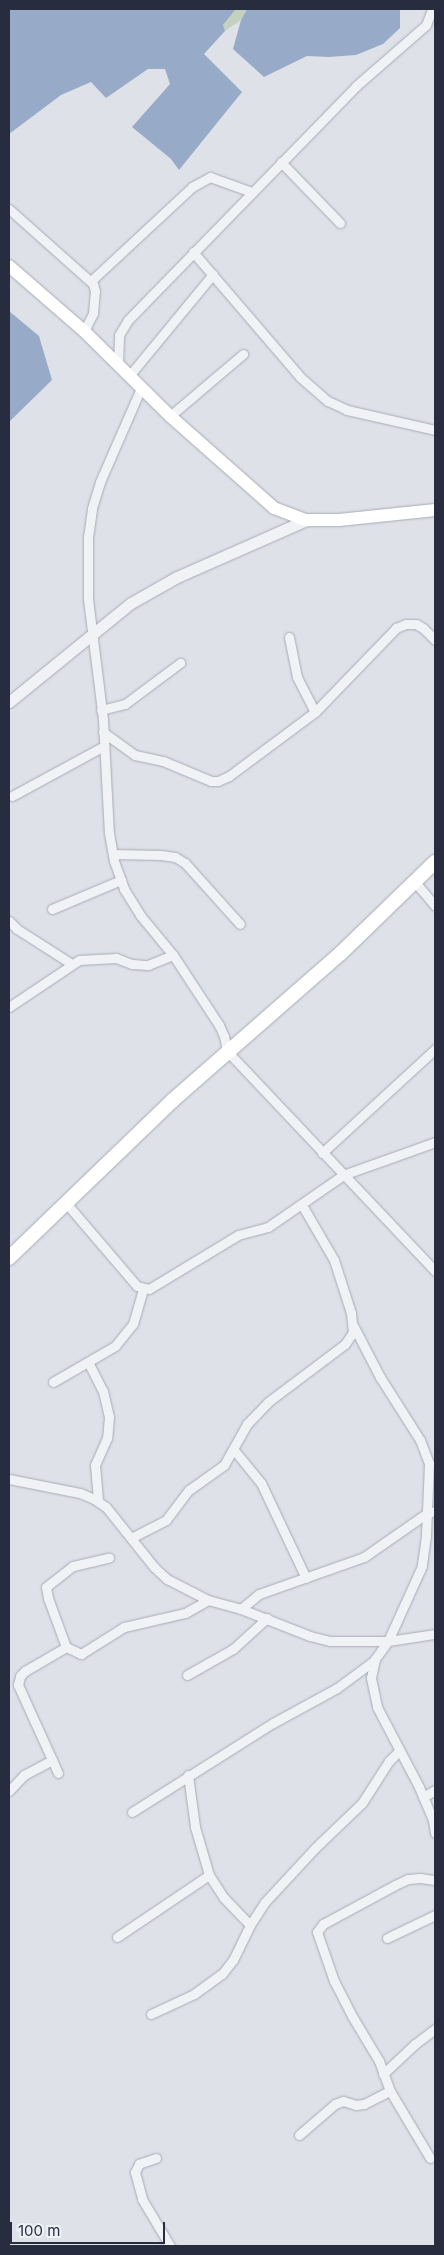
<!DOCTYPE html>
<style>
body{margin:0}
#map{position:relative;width:444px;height:2255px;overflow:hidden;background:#dee1e8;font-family:Inter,sans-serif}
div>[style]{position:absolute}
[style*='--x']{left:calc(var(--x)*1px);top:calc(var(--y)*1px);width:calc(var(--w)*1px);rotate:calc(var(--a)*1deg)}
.green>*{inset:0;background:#c2d2bf}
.water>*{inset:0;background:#97abc9}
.roads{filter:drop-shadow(0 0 1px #a7abb5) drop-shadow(0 0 1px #a7abb5)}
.minor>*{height:9px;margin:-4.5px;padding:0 4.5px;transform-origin:4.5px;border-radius:4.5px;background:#f0f2f6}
.tertiary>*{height:11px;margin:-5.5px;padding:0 5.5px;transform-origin:5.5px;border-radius:5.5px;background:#f0f2f6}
.secondary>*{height:12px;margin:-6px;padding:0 6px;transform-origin:6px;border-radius:6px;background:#fff}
.primary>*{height:14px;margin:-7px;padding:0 7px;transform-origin:7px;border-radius:7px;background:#fff}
span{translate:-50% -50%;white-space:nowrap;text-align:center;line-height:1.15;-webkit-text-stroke:4.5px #edf0f5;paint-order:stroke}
.frame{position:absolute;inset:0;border:10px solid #272d3f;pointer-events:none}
.scale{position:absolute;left:10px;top:2222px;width:155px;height:22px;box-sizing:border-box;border:2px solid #272d3f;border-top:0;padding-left:6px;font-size:15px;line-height:18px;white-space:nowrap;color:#272d3f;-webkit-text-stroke:4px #edf0f5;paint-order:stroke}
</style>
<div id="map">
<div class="green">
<div style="clip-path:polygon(236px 9px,247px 9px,241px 20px,225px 31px,223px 25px)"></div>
</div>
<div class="water">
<div style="clip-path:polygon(9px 9px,236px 9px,223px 25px,225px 31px,204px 54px,242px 92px,179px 170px,171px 159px,132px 127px,170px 84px,165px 69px,148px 69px,106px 98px,91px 82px,61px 95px,9px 134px)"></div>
<div style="clip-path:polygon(247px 9px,400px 9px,400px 28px,383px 44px,356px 55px,329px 57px,307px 56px,264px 77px,233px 49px,241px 20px)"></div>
<div style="clip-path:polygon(9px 311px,39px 336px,52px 380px,9px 422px)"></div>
</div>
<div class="roads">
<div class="minor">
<div style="--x:281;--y:162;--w:85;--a:46"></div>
<div style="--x:9;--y:209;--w:110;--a:41.7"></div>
<div style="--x:193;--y:252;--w:165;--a:49.4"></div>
<div style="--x:300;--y:377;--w:37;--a:41"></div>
<div style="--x:328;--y:401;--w:21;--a:25"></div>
<div style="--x:347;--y:410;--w:90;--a:12.8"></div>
<div style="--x:84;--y:331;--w:20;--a:-63"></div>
<div style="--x:93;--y:313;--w:22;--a:-85"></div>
<div style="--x:95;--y:291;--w:11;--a:-105"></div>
<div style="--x:92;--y:280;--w:137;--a:-42.9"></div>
<div style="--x:192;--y:187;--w:21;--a:-29"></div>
<div style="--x:210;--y:177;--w:45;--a:19.7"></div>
<div style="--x:118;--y:366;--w:31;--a:-88"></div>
<div style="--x:119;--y:335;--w:17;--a:-59"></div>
<div style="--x:128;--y:320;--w:327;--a:-45.7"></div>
<div style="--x:356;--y:86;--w:93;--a:-41.1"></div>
<div style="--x:426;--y:25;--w:17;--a:-69"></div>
<div style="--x:129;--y:376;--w:132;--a:-50.5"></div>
<div style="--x:141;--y:388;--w:103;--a:113.6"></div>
<div style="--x:100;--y:482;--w:28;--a:107"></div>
<div style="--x:92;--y:509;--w:27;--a:98"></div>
<div style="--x:88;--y:536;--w:63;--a:90"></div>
<div style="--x:88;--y:599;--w:122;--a:82.9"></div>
<div style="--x:103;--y:720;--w:113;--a:87"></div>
<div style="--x:109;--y:833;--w:28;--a:80"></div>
<div style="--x:114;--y:861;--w:30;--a:70"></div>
<div style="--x:124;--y:889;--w:31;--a:58"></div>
<div style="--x:140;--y:915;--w:52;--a:50.5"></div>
<div style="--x:173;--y:955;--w:84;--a:56.7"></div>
<div style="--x:219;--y:1025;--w:12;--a:66"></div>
<div style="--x:224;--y:1036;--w:15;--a:79"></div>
<div style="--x:227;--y:1051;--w:303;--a:46.6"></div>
<div style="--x:170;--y:416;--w:96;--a:-40.3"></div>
<div style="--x:289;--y:637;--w:41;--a:78.7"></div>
<div style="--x:297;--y:677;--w:39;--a:63"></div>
<div style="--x:101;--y:710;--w:25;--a:-14"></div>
<div style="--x:125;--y:704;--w:69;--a:-36.7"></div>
<div style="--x:103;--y:732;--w:39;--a:36"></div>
<div style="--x:135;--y:755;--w:29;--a:12"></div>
<div style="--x:163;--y:761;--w:52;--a:22.6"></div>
<div style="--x:211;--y:781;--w:7;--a:0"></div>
<div style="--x:218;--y:781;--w:12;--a:-24"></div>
<div style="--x:229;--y:776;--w:107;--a:-36.7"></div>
<div style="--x:315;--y:712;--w:117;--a:-46"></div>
<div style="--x:396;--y:628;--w:11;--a:-22"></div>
<div style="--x:406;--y:624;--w:10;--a:0"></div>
<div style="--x:416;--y:624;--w:8;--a:30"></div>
<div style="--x:423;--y:628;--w:17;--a:45"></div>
<div style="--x:12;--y:796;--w:105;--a:-28.5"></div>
<div style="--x:113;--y:854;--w:48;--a:1.2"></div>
<div style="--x:161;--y:855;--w:14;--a:8"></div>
<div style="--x:175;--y:857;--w:12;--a:31"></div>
<div style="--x:185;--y:863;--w:82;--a:48"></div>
<div style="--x:415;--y:882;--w:31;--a:50"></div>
<div style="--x:52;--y:909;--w:75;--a:-22.8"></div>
<div style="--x:9;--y:921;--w:11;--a:45"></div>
<div style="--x:17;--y:929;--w:65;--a:32.5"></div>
<div style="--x:9;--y:1007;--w:84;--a:-33.9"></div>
<div style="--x:79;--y:960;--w:37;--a:-3"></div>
<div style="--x:116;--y:958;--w:17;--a:21"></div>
<div style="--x:132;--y:964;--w:16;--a:4"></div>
<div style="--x:148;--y:965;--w:27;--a:-22"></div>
<div style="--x:322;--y:1153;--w:154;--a:-42.6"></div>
<div style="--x:66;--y:1203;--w:109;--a:49.5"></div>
<div style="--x:137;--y:1286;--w:12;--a:14"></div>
<div style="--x:149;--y:1289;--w:104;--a:-31.2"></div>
<div style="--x:238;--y:1235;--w:31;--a:-15"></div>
<div style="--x:268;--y:1227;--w:91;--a:-34.7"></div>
<div style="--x:343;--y:1175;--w:98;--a:-19.7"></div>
<div style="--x:353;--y:1325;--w:59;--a:62.6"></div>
<div style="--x:380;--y:1377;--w:75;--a:57.6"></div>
<div style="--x:420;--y:1440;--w:25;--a:69"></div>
<div style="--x:429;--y:1463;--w:73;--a:92.4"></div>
<div style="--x:426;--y:1536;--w:30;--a:98"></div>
<div style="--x:422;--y:1566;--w:82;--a:114.4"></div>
<div style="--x:388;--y:1641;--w:22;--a:126"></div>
<div style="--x:375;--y:1659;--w:19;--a:102"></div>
<div style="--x:371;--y:1678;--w:30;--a:78"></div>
<div style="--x:377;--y:1707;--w:90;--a:62.3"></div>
<div style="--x:419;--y:1787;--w:36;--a:67"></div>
<div style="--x:433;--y:1820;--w:13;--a:81"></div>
<div style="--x:88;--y:1362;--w:33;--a:63"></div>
<div style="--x:103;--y:1391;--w:27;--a:77"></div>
<div style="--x:109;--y:1417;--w:21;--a:95"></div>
<div style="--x:107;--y:1438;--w:30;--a:114"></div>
<div style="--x:95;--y:1465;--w:37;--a:85"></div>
<div style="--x:53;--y:1382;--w:72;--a:-30.1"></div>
<div style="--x:115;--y:1346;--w:28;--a:-51"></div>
<div style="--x:133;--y:1324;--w:36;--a:-74"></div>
<div style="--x:234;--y:1450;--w:43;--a:50.7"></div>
<div style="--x:261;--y:1483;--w:105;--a:64.7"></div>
<div style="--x:9;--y:1479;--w:72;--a:11.2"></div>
<div style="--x:80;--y:1493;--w:15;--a:23"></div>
<div style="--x:94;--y:1499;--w:14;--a:34"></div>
<div style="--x:106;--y:1507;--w:77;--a:51.3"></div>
<div style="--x:154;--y:1567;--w:18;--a:43"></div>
<div style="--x:167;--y:1579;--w:46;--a:27.1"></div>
<div style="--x:208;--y:1600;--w:34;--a:15"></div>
<div style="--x:241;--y:1609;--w:74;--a:21.4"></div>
<div style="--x:310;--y:1636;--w:21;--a:14"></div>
<div style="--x:330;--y:1641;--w:58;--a:0"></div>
<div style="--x:388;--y:1641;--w:48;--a:-8.5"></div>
<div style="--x:131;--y:1538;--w:39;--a:-27"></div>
<div style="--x:166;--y:1520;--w:38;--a:-53"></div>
<div style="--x:189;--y:1490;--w:43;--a:-35.5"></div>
<div style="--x:224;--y:1465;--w:47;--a:-60.7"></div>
<div style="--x:247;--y:1424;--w:30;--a:-46"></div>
<div style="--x:268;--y:1402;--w:96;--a:-37"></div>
<div style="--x:345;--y:1344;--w:14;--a:-56"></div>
<div style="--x:353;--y:1332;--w:19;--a:-96"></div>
<div style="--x:351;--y:1313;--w:56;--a:-107.8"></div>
<div style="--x:334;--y:1260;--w:64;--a:-120.2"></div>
<div style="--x:241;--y:1609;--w:23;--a:-40"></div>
<div style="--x:259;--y:1594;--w:111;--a:-19.4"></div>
<div style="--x:364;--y:1557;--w:77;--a:-34.9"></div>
<div style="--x:427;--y:1513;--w:8;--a:-14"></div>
<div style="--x:66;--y:1647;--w:52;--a:-110.2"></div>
<div style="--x:48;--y:1598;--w:11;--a:-100"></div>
<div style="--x:46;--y:1587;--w:34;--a:-38"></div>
<div style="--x:73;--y:1566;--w:37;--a:-13"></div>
<div style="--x:187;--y:1675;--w:53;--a:-29.5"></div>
<div style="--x:233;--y:1649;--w:46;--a:-42.4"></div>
<div style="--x:58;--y:1773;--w:97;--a:-114.4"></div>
<div style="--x:18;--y:1685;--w:9;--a:-77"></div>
<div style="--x:20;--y:1676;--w:7;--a:-45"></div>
<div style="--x:25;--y:1671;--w:48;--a:-30.3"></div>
<div style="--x:66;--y:1647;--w:17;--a:25"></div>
<div style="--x:81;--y:1654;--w:51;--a:-32.1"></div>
<div style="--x:124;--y:1627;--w:63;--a:-12.9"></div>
<div style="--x:185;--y:1613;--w:26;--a:-29"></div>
<div style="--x:188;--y:1775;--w:52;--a:82.3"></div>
<div style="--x:195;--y:1827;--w:50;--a:73.7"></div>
<div style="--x:209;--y:1875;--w:27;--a:57"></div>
<div style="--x:224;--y:1898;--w:37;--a:46"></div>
<div style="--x:9;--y:1791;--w:22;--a:-47"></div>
<div style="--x:24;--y:1775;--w:32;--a:-28"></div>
<div style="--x:423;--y:1797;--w:14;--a:-30"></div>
<div style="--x:132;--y:1812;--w:167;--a:-32.3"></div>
<div style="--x:273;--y:1723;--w:73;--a:-28.7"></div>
<div style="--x:337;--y:1688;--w:47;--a:-36.4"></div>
<div style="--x:117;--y:1937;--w:111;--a:-34"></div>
<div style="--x:387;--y:1938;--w:53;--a:-25.6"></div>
<div style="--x:151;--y:2014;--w:47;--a:-24.9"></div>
<div style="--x:194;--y:1994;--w:34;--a:-36"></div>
<div style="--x:222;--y:1974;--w:18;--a:-52"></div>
<div style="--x:233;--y:1960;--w:39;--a:-64"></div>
<div style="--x:250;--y:1925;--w:27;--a:-57"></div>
<div style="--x:265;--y:1902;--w:74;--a:-47.2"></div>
<div style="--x:315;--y:1848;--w:65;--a:-43.8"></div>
<div style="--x:362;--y:1803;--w:50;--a:-57.3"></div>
<div style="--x:389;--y:1761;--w:14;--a:-45"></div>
<div style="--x:383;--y:2074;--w:44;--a:-43.2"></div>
<div style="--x:415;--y:2044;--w:25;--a:-37"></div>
<div style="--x:299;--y:2135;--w:48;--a:-40.7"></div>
<div style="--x:335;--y:2104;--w:9;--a:-21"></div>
<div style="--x:343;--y:2101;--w:14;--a:17"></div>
<div style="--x:356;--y:2105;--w:8;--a:-7"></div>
<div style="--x:364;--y:2104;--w:29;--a:-27"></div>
<div style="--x:156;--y:2158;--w:18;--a:161"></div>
<div style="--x:139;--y:2164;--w:9;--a:117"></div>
<div style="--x:135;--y:2172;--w:28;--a:75"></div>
<div style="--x:142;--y:2199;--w:55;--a:59.2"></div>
<div style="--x:430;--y:2158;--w:78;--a:-120.8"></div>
<div style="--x:390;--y:2091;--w:32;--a:-110"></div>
<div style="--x:379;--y:2061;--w:52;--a:-121"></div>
<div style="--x:352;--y:2016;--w:39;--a:-117"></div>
<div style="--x:334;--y:1981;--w:52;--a:-109.1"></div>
<div style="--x:317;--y:1932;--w:10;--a:-53"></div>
<div style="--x:323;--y:1924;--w:82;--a:-28.4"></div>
<div style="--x:395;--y:1885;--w:14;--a:-25"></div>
<div style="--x:408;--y:1879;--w:12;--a:-5"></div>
<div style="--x:420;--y:1878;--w:15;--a:8"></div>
</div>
<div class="tertiary">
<div style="--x:9;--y:702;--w:157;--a:-39.1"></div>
<div style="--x:131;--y:603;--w:53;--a:-29.5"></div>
<div style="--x:177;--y:577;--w:141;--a:-23.8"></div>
</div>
<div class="secondary">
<div style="--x:9;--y:266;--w:99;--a:40.9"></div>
<div style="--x:84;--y:331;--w:121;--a:44.7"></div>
<div style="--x:170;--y:416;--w:139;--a:41.5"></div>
<div style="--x:274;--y:508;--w:34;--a:21"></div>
<div style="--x:306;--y:520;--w:33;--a:0"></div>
<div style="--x:339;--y:520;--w:97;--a:-5.9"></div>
</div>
<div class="primary">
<div style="--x:9;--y:1258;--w:228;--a:-43.9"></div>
<div style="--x:173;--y:1100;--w:223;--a:-41.2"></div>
<div style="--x:341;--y:953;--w:131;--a:-44.1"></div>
</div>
</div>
<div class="frame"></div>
<div class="scale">100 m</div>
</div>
